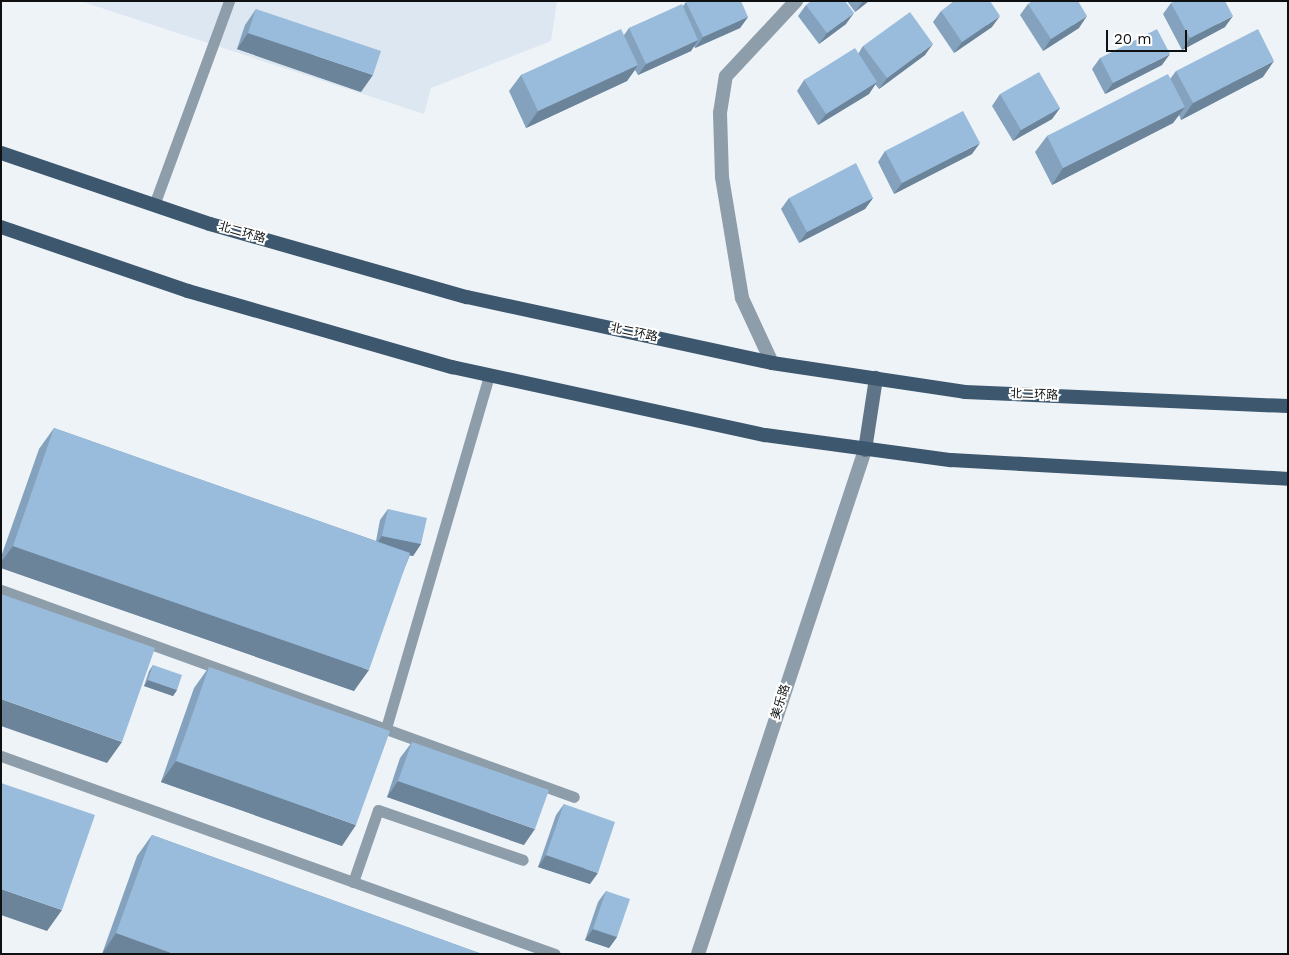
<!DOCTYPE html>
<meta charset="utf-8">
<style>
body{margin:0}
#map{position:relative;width:1289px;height:955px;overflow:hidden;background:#eef3f7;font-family:"Work Sans","Noto Sans SC",sans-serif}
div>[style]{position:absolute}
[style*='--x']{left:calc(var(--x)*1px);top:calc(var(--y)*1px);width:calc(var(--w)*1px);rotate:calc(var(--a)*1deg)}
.built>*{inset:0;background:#dce7f1}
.service>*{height:11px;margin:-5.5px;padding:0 5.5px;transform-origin:5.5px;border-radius:5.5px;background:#8e9daa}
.minor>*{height:14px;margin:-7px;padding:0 7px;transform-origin:7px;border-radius:7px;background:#8e9daa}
.tertiary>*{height:14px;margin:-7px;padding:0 7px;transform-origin:7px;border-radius:7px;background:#8e9daa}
.secondary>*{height:14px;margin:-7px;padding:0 7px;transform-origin:7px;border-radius:7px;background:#5f7487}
.primary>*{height:14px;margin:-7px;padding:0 7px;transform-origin:7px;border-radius:7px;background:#3d576e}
.wall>*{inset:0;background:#84a2bd}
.shaded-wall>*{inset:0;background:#6c849a}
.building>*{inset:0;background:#9abcdc}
span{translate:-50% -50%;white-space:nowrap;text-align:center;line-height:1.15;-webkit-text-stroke:4px #fff;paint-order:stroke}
.street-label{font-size:12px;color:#0e1011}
.frame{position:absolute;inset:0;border:2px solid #0e1011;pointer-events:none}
.scale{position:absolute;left:1106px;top:30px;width:81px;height:22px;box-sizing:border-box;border:2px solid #0e1011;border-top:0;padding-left:6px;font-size:15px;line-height:18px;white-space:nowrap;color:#0e1011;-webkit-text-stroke:4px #fff;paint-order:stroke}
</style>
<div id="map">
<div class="built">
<div style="clip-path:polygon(80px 1px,557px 1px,551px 41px,431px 88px,424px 114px)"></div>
</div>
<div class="service">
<div style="--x:154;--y:205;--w:217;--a:-69.8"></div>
<div style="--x:1;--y:590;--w:609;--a:19.86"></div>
<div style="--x:386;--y:728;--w:368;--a:-73.7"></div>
<div style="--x:1;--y:756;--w:588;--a:19.67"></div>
<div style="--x:353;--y:882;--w:76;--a:-70.9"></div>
<div style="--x:378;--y:810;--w:153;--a:19"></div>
</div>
<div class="minor">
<div style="--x:772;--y:363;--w:72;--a:-114.8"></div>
<div style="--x:742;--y:298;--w:123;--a:-99.4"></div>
<div style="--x:722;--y:177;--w:64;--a:-91.8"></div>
<div style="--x:720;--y:113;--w:37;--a:-81"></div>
<div style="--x:726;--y:76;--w:103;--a:-47"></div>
</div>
<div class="tertiary">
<div style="--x:698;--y:954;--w:531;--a:-71.67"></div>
</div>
<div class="secondary">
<div style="--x:865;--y:450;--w:73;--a:-81.3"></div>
</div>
<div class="primary">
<div style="--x:1;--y:153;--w:221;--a:18.8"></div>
<div style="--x:210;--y:224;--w:267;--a:15.9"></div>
<div style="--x:467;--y:297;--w:312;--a:12.2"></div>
<div style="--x:772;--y:363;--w:195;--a:8.5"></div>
<div style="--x:965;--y:392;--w:323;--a:2.5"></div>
<div style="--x:1;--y:227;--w:198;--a:18.9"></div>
<div style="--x:188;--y:291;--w:275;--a:16.1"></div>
<div style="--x:452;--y:367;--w:320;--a:12.3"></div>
<div style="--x:765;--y:435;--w:188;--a:7.7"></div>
<div style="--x:951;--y:460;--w:338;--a:3.2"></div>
</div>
<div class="wall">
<div style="clip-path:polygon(847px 1px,869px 1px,855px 12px)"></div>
<div style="clip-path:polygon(686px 2px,748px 17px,740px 28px,695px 48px,694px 46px,691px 51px,638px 75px,635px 70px,627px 81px,526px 128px,509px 91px,521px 75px,624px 35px,629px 28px,683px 6px)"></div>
<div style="clip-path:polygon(1171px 3px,1225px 27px,1182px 50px,1163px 14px)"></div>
<div style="clip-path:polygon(1028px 4px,1079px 28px,1043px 51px,1020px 15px)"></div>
<div style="clip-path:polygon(806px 5px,846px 24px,819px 44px,798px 16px)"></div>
<div style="clip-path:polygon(256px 9px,361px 92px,237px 49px,245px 25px)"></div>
<div style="clip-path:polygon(941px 11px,992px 27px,954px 53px,933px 22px)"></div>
<div style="clip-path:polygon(863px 46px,925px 55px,879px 89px,875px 84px,869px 94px,818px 125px,797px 91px,804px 80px,858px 54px)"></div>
<div style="clip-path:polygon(1100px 58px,1162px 65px,1105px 94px,1092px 69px)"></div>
<div style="clip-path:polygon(1176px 71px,1263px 77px,1181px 120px,1179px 115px,1173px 123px,1052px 185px,1035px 152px,1047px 136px,1170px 79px)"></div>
<div style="clip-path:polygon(1000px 94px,1060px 108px,1052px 119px,1013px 141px,992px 106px)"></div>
<div style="clip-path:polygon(885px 151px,972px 154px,894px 194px,878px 162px)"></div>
<div style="clip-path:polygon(789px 198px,873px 198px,865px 209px,799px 243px,781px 209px)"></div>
<div style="clip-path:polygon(54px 428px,376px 541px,380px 520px,388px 509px,421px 544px,413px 556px,410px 555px,354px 691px,1px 568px,1px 557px,39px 449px)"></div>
<div style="clip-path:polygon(153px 665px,177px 690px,173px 696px,144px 686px,149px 671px)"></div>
<div style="clip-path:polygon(209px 667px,342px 846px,161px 782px,194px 688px)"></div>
<div style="clip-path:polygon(412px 742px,524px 845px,387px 797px,400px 758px)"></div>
<div style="clip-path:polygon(564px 804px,590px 884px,538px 867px,556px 815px)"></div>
<div style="clip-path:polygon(152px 835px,482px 954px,102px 954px,137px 856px)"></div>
<div style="clip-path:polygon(606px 891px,617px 937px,609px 948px,585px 940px,598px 902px)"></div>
</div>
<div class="shaded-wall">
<div style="clip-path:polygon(863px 1px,869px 1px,855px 12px)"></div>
<div style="clip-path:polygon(854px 13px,846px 24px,819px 44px,827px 33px)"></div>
<div style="clip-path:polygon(1000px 16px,992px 27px,954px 53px,962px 42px)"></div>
<div style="clip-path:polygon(1087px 16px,1079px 28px,1043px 51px,1051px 39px)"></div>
<div style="clip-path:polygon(1233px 16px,1225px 27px,1182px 50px,1190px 38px)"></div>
<div style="clip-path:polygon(748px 17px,740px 28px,695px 48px,703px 37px)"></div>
<div style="clip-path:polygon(248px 33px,373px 75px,361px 92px,237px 49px)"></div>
<div style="clip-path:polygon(698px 40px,691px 51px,638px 75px,646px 64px)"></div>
<div style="clip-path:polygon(933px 44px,925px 55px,879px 89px,887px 78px)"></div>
<div style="clip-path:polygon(1170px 54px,1162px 65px,1105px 94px,1113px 83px)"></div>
<div style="clip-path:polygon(1274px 61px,1263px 77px,1181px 120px,1193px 103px)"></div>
<div style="clip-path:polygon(638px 65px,627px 81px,526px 128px,538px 111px)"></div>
<div style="clip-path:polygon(877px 82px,869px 94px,818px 125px,826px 114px)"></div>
<div style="clip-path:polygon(1185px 107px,1173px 123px,1052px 185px,1063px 168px)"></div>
<div style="clip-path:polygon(1060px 108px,1052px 119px,1013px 141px,1021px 130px)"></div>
<div style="clip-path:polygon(980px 143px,972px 154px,894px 194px,902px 183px)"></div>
<div style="clip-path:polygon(873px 198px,865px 209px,799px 243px,807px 232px)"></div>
<div style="clip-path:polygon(382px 536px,421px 544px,413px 556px,374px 548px)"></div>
<div style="clip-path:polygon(13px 546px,369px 670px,354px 691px,1px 568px,1px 562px)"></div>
<div style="clip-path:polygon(148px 680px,177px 690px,173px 696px,144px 686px)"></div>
<div style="clip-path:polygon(1px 699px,122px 742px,107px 763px,1px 726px)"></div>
<div style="clip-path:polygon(176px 761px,356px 825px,342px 846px,161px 782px)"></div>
<div style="clip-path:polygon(398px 781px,535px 829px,524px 845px,387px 797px)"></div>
<div style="clip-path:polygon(546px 855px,598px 873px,590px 884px,538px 867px)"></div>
<div style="clip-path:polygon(1px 889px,62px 910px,47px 931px,1px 915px)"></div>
<div style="clip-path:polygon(593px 929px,617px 937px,609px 948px,585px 940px)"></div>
<div style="clip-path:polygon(116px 933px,174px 954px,102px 954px)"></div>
</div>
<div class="building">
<div style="clip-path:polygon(687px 1px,741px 1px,748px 17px,703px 37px,686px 2px)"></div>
<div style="clip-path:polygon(811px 1px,845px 1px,854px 13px,827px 33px,806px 5px)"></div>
<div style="clip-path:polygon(954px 1px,990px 1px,1000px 16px,962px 42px,941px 11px)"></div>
<div style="clip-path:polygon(1032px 1px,1078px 1px,1087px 16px,1051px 39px,1028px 4px)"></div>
<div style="clip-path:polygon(1175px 1px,1225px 1px,1233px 16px,1190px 38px,1171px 3px)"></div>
<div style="clip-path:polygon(682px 4px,698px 40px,646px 64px,629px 28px)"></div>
<div style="clip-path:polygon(256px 9px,381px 51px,373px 75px,248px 33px)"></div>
<div style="clip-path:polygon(910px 12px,933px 44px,887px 78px,863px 46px)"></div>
<div style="clip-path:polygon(621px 29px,638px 65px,538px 111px,521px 75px)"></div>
<div style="clip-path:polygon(1157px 29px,1170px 54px,1113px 83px,1100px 58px)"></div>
<div style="clip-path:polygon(1258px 29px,1274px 61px,1193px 103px,1176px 71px)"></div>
<div style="clip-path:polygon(855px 48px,877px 82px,826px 114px,804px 80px)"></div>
<div style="clip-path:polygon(1039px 72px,1060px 108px,1021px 130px,1000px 94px)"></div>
<div style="clip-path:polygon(1168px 74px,1185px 107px,1063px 168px,1047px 136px)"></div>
<div style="clip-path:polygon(963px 111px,980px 143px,902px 183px,885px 151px)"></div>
<div style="clip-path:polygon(856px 163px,873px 198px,807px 232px,789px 198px)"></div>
<div style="clip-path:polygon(54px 428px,410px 553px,369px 670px,13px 546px)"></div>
<div style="clip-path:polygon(388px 509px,427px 518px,421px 544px,382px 536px)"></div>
<div style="clip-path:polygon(1px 594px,155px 648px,122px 742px,1px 699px)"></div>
<div style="clip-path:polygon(153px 665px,182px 675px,177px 690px,148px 680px)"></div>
<div style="clip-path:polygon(209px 667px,390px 731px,356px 825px,176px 761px)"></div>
<div style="clip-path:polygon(412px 742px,549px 790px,535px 829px,398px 781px)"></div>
<div style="clip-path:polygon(1px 783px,95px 815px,62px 910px,1px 889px)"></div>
<div style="clip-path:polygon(564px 804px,615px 822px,598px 873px,546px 855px)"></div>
<div style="clip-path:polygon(152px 835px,482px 954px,174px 954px,116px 933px)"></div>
<div style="clip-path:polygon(606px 891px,630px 899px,617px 937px,593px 929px)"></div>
</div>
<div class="street-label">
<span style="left:242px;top:233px;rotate:16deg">北二环路</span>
<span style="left:634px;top:333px;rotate:12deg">北二环路</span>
<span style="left:1034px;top:395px;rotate:2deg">北二环路</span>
<span style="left:781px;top:702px;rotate:-72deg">美乐路</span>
</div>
<div class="frame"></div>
<div class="scale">20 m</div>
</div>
